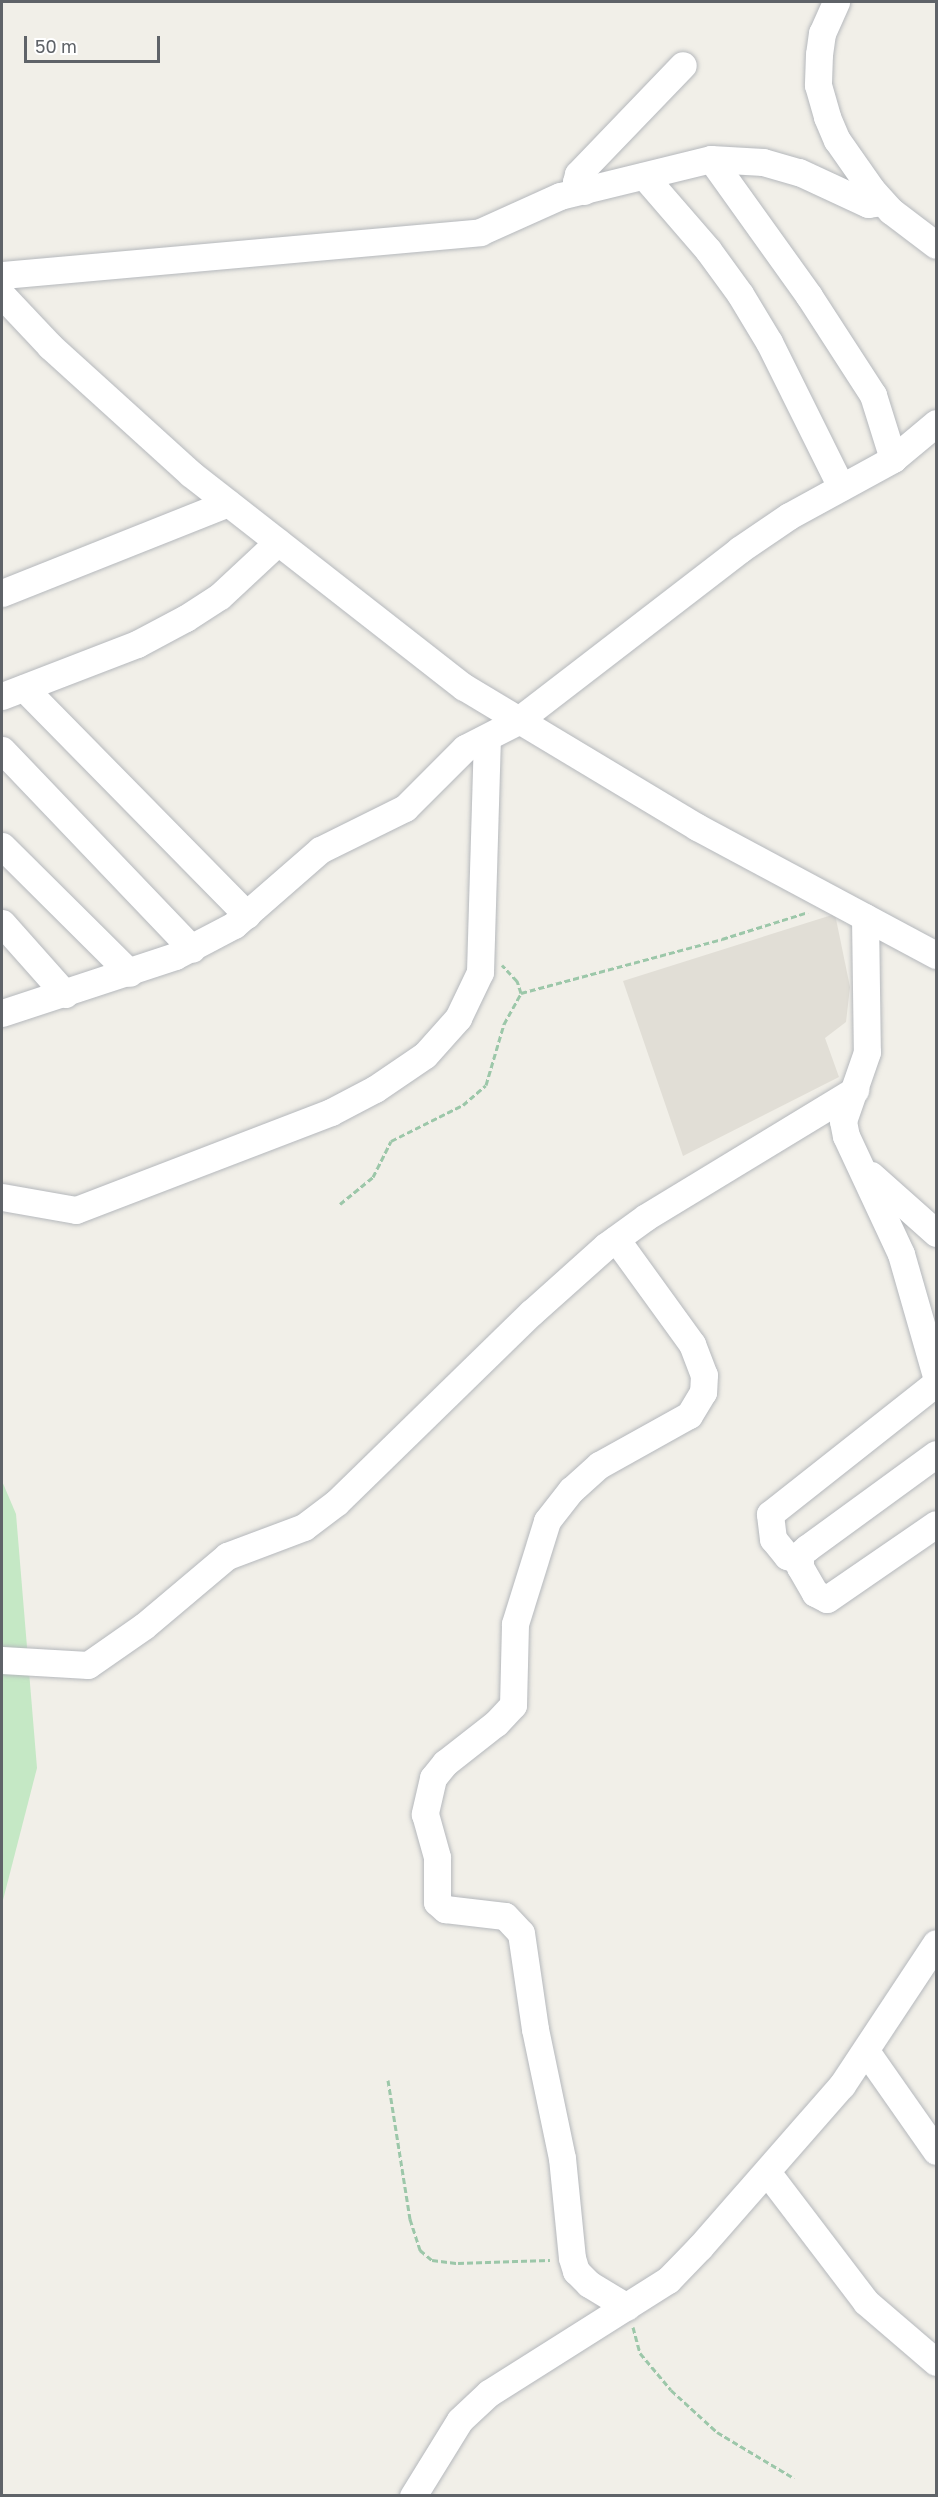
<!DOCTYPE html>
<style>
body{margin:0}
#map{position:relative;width:938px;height:2497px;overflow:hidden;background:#f1efe8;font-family:"Golos Text",sans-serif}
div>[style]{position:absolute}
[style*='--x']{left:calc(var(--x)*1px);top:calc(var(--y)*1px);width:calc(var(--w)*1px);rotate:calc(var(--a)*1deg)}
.education>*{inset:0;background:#e1ded6}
.green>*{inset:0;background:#c5e8c5}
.path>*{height:3px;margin-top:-1.5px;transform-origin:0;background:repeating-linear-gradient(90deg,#9cc7a9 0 6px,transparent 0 9px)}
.roads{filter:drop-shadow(0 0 2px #b5b8bc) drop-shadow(0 0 2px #b5b8bc)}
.minor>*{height:27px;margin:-13.5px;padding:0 13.5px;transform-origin:13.5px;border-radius:13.5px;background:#fff}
span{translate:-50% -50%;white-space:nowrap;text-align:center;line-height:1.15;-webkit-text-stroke:4.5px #fff;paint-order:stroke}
.frame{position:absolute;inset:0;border:3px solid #5f6368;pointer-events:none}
.scale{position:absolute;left:24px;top:36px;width:136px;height:27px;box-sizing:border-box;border:3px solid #5f6368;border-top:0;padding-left:8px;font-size:18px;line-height:21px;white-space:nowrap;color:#5f6368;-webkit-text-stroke:4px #fff;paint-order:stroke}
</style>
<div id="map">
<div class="education">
<div style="clip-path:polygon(835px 914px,850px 987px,846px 1022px,825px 1038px,839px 1077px,683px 1156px,623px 981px)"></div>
</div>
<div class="green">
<div style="clip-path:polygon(2px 1481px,16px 1514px,37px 1768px,2px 1904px)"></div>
</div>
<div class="path">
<div style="--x:521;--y:993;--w:208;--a:-15"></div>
<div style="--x:722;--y:939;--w:90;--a:-17.4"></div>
<div style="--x:340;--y:1204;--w:43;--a:-39.3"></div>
<div style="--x:373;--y:1177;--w:40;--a:-63.4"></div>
<div style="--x:391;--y:1141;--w:80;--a:-26.6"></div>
<div style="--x:463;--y:1105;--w:30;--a:-41"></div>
<div style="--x:486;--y:1085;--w:64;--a:-73.6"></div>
<div style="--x:504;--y:1024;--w:35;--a:-61"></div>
<div style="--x:521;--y:993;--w:13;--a:-108"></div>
<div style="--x:517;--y:981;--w:22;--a:-133"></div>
<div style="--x:388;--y:2080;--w:141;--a:81"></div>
<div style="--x:410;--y:2219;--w:33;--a:72"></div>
<div style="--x:420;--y:2250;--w:16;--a:40"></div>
<div style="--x:432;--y:2260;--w:26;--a:7"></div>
<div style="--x:458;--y:2263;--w:92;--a:-1.9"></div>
<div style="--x:633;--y:2327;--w:27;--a:75"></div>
<div style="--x:640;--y:2353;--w:48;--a:50"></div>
<div style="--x:671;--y:2390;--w:62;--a:42.4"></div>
<div style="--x:717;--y:2432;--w:90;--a:30.9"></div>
</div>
<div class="roads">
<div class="minor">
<div style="--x:836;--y:2;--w:34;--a:114"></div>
<div style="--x:822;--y:33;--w:21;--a:98"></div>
<div style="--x:819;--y:54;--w:31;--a:92"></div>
<div style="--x:818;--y:85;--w:33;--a:74"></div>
<div style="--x:827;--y:117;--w:25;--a:67"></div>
<div style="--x:837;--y:140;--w:61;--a:55"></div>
<div style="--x:872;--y:190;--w:28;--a:48"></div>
<div style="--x:891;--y:211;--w:56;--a:37.1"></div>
<div style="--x:711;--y:159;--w:168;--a:54.4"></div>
<div style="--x:809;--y:296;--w:118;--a:57.1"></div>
<div style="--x:873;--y:395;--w:67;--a:72.6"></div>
<div style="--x:644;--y:176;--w:98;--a:49.1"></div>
<div style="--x:708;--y:250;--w:54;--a:54"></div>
<div style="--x:740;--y:294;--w:56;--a:58.9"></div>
<div style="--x:769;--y:342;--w:162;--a:63.6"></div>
<div style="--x:584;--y:191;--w:12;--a:-132"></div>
<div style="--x:576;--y:182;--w:8;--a:-76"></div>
<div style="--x:578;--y:174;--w:151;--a:-46.1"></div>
<div style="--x:2;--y:275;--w:480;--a:-5.1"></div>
<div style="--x:480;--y:232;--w:88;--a:-24.2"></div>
<div style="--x:560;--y:196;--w:155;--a:-13.8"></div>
<div style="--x:711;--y:159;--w:52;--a:3.3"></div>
<div style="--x:763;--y:162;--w:37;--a:16"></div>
<div style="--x:799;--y:172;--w:76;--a:24.9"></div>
<div style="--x:868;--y:204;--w:14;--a:-8"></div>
<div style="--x:2;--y:295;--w:70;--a:46.7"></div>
<div style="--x:50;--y:346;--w:190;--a:42.2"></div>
<div style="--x:191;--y:474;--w:346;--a:38"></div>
<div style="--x:464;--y:687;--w:272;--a:31"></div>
<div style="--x:697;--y:827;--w:271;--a:28.2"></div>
<div style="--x:2;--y:593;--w:243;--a:-21.7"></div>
<div style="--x:24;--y:688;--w:318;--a:45.5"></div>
<div style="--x:2;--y:696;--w:145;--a:-21.1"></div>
<div style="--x:137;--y:644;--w:55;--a:-28"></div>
<div style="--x:186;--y:618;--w:40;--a:-32.9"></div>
<div style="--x:220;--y:596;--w:79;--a:-43"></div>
<div style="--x:2;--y:750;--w:275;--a:46.3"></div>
<div style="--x:2;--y:846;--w:180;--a:44.8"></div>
<div style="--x:865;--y:917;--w:135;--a:89.2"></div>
<div style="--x:867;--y:1052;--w:73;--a:109.2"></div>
<div style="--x:843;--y:1121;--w:15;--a:79"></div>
<div style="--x:846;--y:1136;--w:130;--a:65"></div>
<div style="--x:901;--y:1254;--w:127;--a:74"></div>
<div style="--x:2;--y:923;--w:95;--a:48.4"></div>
<div style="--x:2;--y:1013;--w:182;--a:-18.2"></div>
<div style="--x:175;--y:956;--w:67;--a:-27.7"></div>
<div style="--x:234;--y:925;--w:114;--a:-41.1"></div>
<div style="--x:320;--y:850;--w:95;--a:-26.3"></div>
<div style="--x:405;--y:808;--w:85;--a:-45"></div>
<div style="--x:465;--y:748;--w:57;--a:-27"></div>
<div style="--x:516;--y:722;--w:282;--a:-37.6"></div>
<div style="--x:739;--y:550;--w:60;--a:-34.2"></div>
<div style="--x:789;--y:516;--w:119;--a:-28.7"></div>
<div style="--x:893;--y:459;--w:56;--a:-39.9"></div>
<div style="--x:871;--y:1175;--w:87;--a:41.7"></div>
<div style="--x:2;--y:1197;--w:75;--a:10"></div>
<div style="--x:76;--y:1210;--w:273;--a:-21"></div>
<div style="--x:331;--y:1112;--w:50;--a:-27.6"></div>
<div style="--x:375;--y:1089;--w:60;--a:-34.2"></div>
<div style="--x:425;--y:1055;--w:50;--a:-48.3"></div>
<div style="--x:458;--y:1018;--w:51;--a:-64.4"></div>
<div style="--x:480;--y:972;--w:234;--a:-88.3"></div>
<div style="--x:616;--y:1239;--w:130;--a:54.1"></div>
<div style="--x:692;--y:1344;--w:33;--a:69"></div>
<div style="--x:704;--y:1375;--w:17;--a:93"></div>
<div style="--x:703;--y:1392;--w:27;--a:121"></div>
<div style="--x:689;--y:1415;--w:103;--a:150.9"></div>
<div style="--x:599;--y:1465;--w:38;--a:138"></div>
<div style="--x:571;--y:1490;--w:39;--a:128"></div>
<div style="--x:547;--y:1521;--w:108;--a:107.3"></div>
<div style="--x:515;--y:1624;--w:81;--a:91.4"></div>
<div style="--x:513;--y:1705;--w:25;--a:133"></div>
<div style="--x:496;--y:1723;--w:65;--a:141.9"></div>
<div style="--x:445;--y:1763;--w:19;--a:129"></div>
<div style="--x:433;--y:1778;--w:37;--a:103"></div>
<div style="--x:425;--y:1814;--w:45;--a:74.4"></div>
<div style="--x:437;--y:1857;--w:45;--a:90"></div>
<div style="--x:437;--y:1902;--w:11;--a:41"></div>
<div style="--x:445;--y:1909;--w:60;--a:6.7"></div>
<div style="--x:505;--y:1916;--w:23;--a:47"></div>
<div style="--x:521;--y:1933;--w:97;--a:81.7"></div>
<div style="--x:535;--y:2029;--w:132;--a:78.2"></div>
<div style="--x:562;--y:2158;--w:100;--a:84.3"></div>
<div style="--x:572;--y:2258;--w:14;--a:73"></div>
<div style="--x:576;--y:2271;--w:18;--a:45"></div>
<div style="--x:589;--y:2284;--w:44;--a:31.2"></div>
<div style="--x:936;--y:1454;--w:160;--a:143.9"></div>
<div style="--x:807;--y:1548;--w:9;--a:139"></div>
<div style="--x:800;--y:1554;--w:13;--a:90"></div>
<div style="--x:800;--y:1567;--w:30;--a:60"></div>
<div style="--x:815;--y:1593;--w:13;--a:27"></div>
<div style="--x:827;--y:1599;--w:132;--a:-34.5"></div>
<div style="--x:798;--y:1560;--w:12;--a:-160"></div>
<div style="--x:787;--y:1556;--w:22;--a:-129"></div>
<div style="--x:773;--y:1539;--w:25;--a:-97"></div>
<div style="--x:770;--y:1514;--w:211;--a:-38.3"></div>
<div style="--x:2;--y:1660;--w:86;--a:3.3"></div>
<div style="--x:88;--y:1665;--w:68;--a:-34.9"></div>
<div style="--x:144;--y:1626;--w:109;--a:-40.1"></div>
<div style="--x:227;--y:1556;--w:82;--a:-20.6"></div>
<div style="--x:304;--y:1527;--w:41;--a:-37.1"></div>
<div style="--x:337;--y:1502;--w:271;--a:-44.3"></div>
<div style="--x:531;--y:1313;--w:101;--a:-41.8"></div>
<div style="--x:606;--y:1246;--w:49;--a:-35.9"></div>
<div style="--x:646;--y:1217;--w:245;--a:-31.3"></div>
<div style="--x:866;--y:2051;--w:122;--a:55"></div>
<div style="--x:767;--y:2172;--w:163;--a:52.7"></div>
<div style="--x:866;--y:2302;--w:92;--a:40.6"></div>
<div style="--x:413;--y:2496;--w:89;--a:-58.3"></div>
<div style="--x:460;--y:2420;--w:40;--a:-43"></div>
<div style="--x:489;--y:2393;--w:212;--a:-32.3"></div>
<div style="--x:668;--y:2280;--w:46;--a:-45.9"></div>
<div style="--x:700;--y:2247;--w:215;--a:-48.8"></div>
<div style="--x:842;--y:2085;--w:170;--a:-56.5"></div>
</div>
</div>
<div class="frame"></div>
<div class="scale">50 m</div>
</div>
